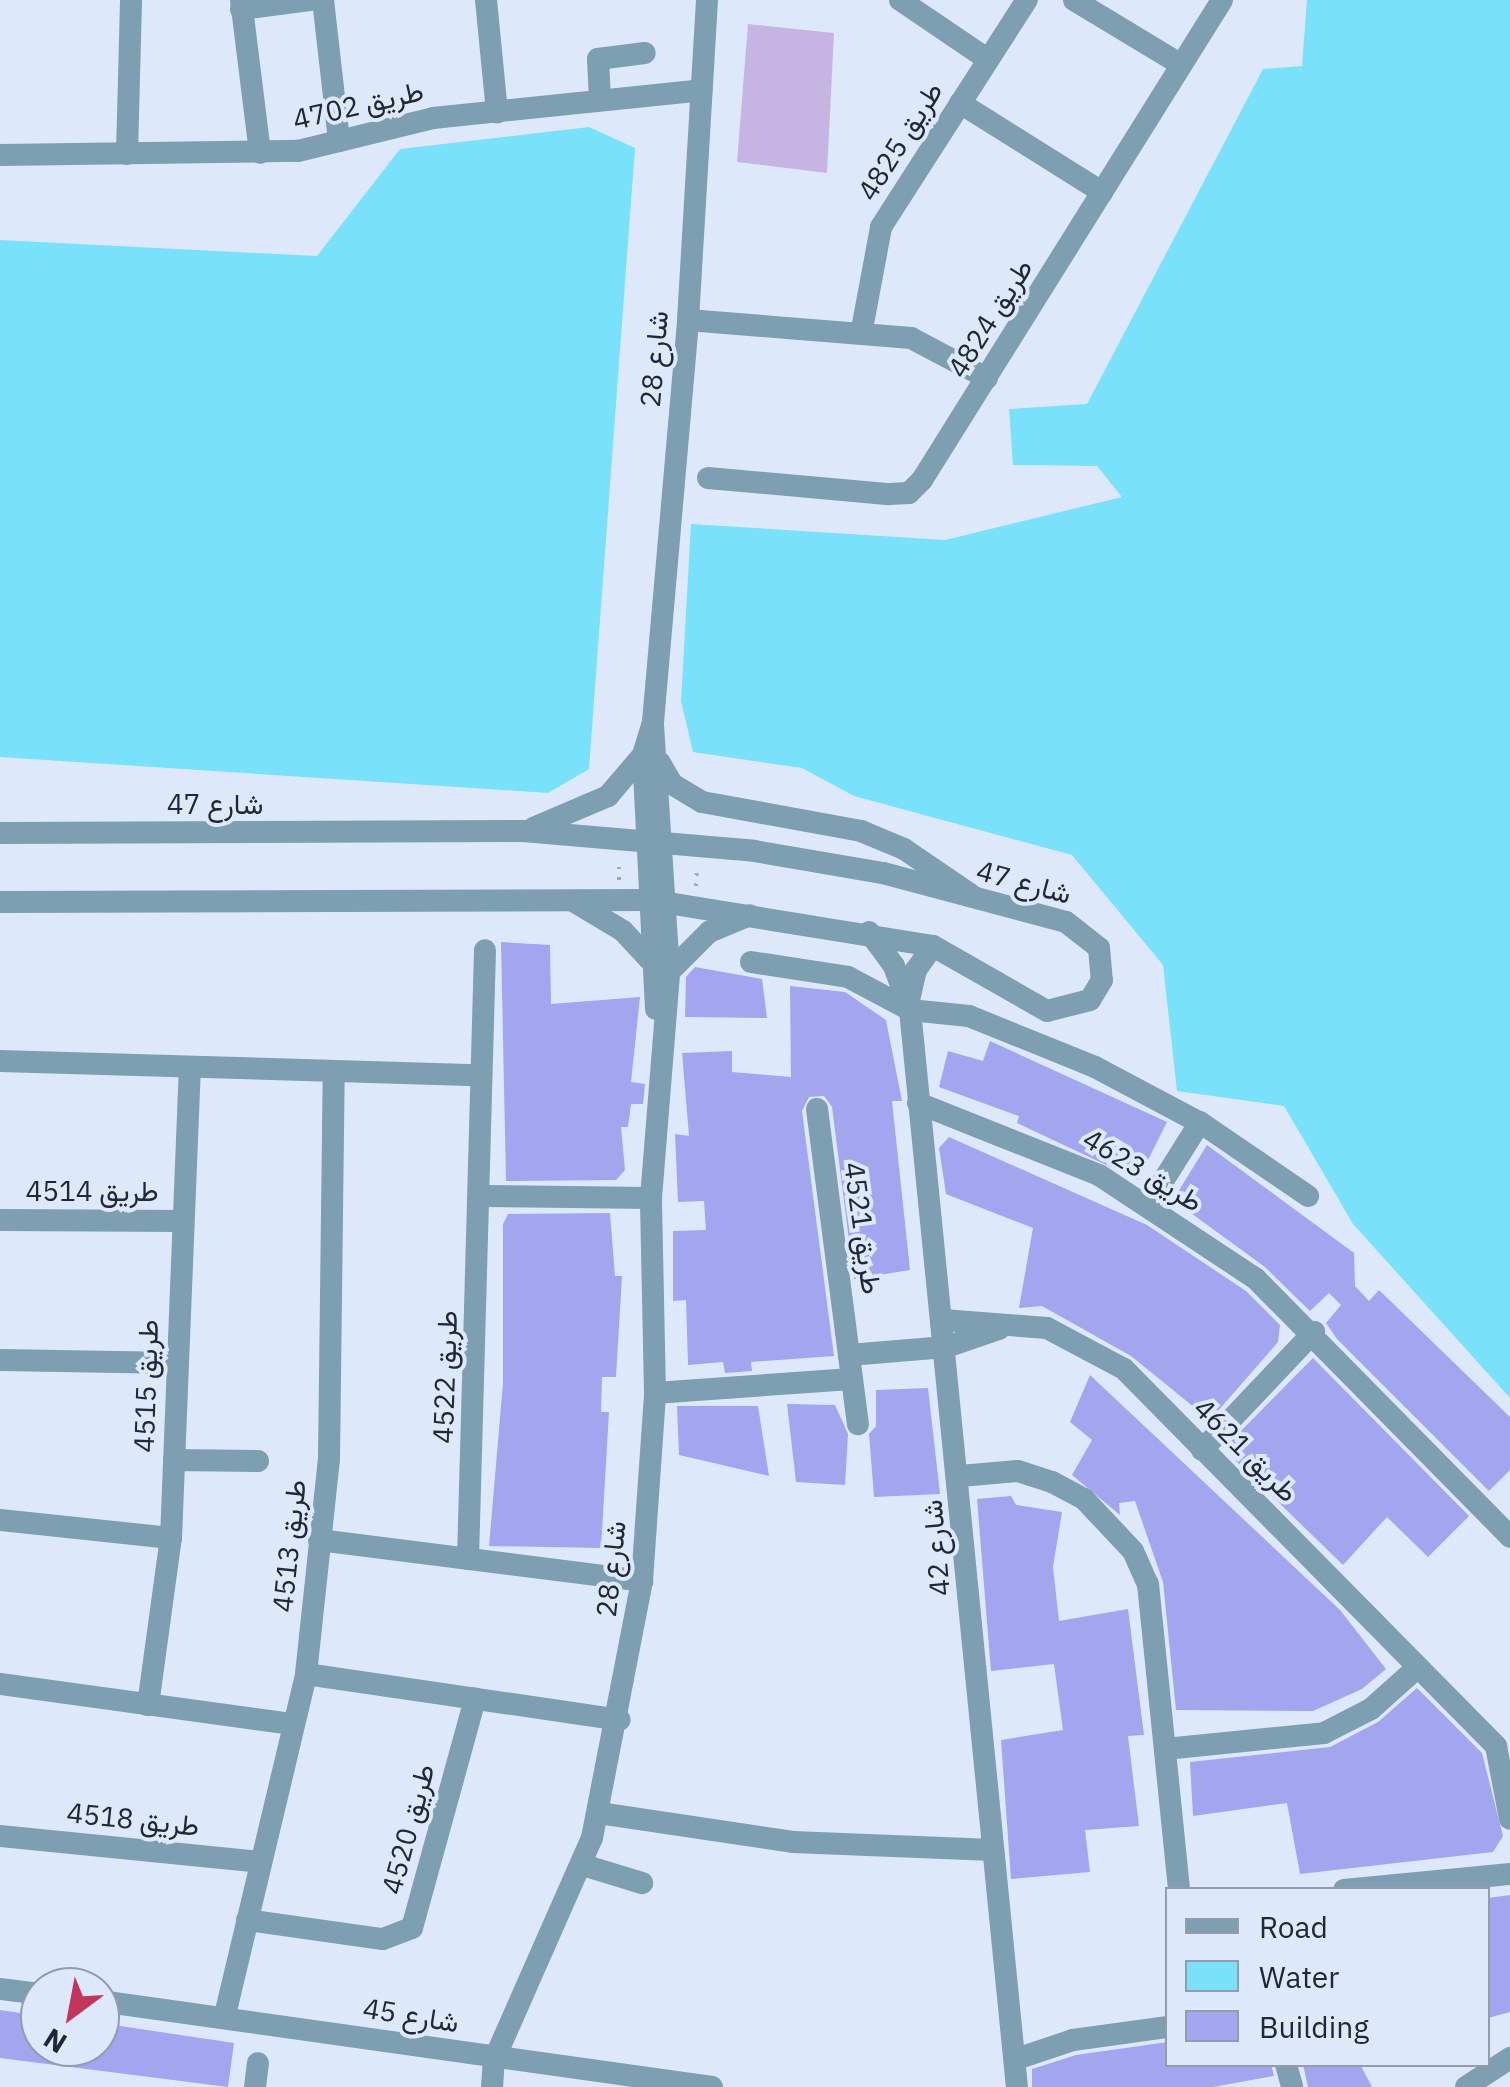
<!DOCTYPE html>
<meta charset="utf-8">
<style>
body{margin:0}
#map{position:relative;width:1510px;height:2087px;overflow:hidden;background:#dde9fb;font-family:"IBM Plex Sans",Vazirmatn,sans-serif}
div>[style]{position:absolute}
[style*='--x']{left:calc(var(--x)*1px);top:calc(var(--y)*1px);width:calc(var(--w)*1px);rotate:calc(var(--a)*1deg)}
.green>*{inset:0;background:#c6b5e2}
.water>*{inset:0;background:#79e2fa}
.building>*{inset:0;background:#a1a6ee}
.path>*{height:4px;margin-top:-2px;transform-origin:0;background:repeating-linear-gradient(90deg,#a0aaba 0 2.5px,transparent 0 10.5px)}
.minor>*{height:22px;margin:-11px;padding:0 11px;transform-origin:11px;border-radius:11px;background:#7e9eb2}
span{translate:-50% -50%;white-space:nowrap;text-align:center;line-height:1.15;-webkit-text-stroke:8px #dde9fb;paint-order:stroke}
.street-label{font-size:28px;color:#212833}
.legend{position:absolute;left:1165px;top:1887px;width:325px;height:180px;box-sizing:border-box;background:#dde9fb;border:2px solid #929cab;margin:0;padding:12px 18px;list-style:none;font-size:30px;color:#212833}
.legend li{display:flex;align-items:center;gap:20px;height:50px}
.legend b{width:50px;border:2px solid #929cab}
.north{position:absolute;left:20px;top:1967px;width:100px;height:100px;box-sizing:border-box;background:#dde9fb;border:2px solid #929cab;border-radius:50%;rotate:212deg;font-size:28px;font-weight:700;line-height:40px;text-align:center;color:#212833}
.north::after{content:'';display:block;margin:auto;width:35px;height:45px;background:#c4355d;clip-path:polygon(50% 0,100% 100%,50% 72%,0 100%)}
</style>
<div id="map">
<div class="green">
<div style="clip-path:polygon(748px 24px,834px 33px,827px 173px,737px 162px)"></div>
</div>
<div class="water">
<div style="clip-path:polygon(1307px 0,1510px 0,1510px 1398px,1353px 1224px,1284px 1106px,1177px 1091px,1163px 965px,1072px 855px,854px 796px,802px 768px,693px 752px,681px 701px,691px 524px,945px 540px,1122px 497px,1097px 466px,1013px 465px,1009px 409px,1087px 404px,1263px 69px,1302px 66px)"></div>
<div style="clip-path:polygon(589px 127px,635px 148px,589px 769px,548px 793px,0 757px,0 240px,317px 256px,400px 149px)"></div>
</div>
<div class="building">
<div style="clip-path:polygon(501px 942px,550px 945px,551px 1004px,640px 997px,631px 1082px,645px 1084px,643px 1104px,631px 1104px,628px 1127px,621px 1127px,625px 1170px,616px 1180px,506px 1181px)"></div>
<div style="clip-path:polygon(695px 967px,762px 979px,767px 1018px,685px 1017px,686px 977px)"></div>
<div style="clip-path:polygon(790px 986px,845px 992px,886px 1020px,902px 1101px,892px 1101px,910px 1270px,854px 1279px,832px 1107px,824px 1096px,809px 1097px,802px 1111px,834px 1356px,751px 1362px,752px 1371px,725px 1373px,723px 1362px,688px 1365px,686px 1300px,673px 1301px,673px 1231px,706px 1230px,704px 1201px,678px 1202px,675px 1134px,689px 1136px,682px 1053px,732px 1051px,732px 1072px,791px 1077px)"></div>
<div style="clip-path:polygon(990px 1041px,1167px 1122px,1138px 1180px,1017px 1123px,1019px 1116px,939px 1087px,948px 1051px,983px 1061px)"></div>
<div style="clip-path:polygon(949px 1137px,1147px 1225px,1246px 1291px,1280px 1325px,1278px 1342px,1210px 1420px,1131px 1356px,1042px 1306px,1019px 1308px,1033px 1228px,946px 1194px,939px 1148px)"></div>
<div style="clip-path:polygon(1207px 1145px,1354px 1253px,1355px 1286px,1369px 1301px,1379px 1290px,1510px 1417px,1510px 1470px,1489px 1491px,1337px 1339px,1326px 1323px,1341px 1305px,1329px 1293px,1310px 1311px,1265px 1267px,1173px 1200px)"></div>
<div style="clip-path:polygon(610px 1213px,615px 1276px,622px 1276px,616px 1377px,602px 1377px,601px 1412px,609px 1412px,601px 1548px,489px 1546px,503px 1383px,503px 1224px,508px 1214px)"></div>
<div style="clip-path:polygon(1313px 1358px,1469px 1516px,1428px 1557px,1387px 1517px,1343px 1565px,1236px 1461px,1231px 1441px)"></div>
<div style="clip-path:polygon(1090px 1375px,1340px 1610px,1386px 1669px,1362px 1689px,1313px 1711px,1176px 1710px,1163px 1582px,1135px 1501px,1119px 1503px,1120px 1515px,1072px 1475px,1092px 1440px,1070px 1422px)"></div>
<div style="clip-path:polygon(928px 1388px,940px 1494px,874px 1497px,869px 1434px,876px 1426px,876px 1390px)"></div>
<div style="clip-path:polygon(787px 1404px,835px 1405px,848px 1434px,845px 1485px,796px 1482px)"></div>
<div style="clip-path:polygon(677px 1406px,758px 1406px,769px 1476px,679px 1455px)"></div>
<div style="clip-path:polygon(1011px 1496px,1016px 1505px,1062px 1512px,1053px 1567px,1059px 1621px,1128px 1609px,1144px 1735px,1128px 1736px,1139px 1826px,1085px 1830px,1090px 1872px,1011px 1879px,1001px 1740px,1063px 1730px,1054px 1664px,991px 1671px,977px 1499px)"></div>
<div style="clip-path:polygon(1417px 1688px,1482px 1753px,1503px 1836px,1493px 1852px,1300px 1874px,1287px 1803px,1193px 1816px,1190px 1762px,1330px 1747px,1378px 1722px)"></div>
<div style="clip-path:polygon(1510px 1895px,1510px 2012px,1488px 2018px,1488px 1898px)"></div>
<div style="clip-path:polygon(0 2010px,40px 2016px,40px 2047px,100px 2047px,100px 2023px,234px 2043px,228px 2087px,0 2058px)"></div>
<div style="clip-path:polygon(1168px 2042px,1168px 2064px,1271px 2064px,1274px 2076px,1213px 2087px,1032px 2087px,1032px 2069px,1076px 2055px)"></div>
<div style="clip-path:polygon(1303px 2064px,1360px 2064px,1372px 2087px,1308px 2087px)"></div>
</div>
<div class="path">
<div style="--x:619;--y:880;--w:21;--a:-90"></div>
<div style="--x:696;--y:886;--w:20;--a:-87"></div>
</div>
<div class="minor">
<div style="--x:241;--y:0;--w:154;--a:82.9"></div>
<div style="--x:323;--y:0;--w:142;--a:83.5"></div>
<div style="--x:486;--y:0;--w:113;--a:84.4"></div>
<div style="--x:900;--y:0;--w:105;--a:34.1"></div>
<div style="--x:1074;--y:0;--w:124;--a:31.1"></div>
<div style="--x:241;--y:9;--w:69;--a:-7.5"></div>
<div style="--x:600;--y:100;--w:41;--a:-92.8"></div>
<div style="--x:598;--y:59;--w:47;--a:-7.3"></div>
<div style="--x:960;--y:103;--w:168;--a:32.1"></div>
<div style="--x:127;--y:154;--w:154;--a:-88.5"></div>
<div style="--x:0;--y:155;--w:298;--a:-0.8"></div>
<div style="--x:298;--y:151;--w:139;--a:-13.7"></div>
<div style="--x:433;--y:118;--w:270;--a:-5.9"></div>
<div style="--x:688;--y:320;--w:224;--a:4.6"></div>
<div style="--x:911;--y:338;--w:86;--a:27.8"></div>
<div style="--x:862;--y:329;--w:104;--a:-79.4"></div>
<div style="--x:881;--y:227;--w:270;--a:-57.3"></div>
<div style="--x:708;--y:478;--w:182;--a:5.1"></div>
<div style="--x:889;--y:494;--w:20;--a:-3"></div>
<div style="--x:909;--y:493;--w:18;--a:-45"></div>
<div style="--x:922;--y:480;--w:566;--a:-57.99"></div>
<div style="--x:660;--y:763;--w:24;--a:60"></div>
<div style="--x:672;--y:784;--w:35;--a:31"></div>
<div style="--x:702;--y:802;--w:162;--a:10.3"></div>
<div style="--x:861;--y:831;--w:47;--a:22.7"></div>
<div style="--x:904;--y:849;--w:80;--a:34.3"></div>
<div style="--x:533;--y:828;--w:82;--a:-23.1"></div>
<div style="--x:608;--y:796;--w:54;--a:-49.5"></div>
<div style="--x:0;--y:833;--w:523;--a:-0.22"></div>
<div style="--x:523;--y:831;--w:232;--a:4.9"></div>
<div style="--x:754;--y:851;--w:131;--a:9.7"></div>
<div style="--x:883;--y:873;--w:189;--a:15"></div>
<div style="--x:1066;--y:922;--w:42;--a:38.2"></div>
<div style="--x:1099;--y:948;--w:32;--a:85"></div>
<div style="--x:1102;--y:980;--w:23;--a:121"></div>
<div style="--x:1090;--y:1000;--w:44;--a:165.7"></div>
<div style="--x:1047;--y:1011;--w:131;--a:-150.3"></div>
<div style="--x:933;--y:946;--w:288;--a:-170.8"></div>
<div style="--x:649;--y:900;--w:649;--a:179.82"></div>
<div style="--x:575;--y:902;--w:56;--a:31.1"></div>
<div style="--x:623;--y:931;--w:40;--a:47"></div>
<div style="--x:869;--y:932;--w:42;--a:53.7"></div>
<div style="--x:894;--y:966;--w:47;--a:70"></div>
<div style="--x:910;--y:1010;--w:1082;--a:84.33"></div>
<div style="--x:751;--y:962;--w:98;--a:8.8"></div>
<div style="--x:848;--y:977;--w:70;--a:28"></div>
<div style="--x:910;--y:1010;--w:59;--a:5.8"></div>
<div style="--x:969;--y:1016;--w:136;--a:22"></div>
<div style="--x:1095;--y:1067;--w:123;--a:28"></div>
<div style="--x:1204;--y:1125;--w:126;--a:34.3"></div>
<div style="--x:669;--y:972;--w:57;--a:-45"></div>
<div style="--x:709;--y:932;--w:44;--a:-22.5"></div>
<div style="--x:909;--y:1000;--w:31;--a:-77"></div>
<div style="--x:916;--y:970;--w:29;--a:-55"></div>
<div style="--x:656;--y:1009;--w:254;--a:-92.9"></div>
<div style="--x:643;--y:755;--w:34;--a:-73"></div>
<div style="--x:653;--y:722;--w:404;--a:-85"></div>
<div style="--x:688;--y:320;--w:321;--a:-86.6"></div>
<div style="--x:0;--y:1061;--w:477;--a:1.7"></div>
<div style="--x:918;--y:1103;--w:195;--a:21.7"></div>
<div style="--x:1099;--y:1175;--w:188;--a:33.5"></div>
<div style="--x:1256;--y:1279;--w:362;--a:45.4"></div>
<div style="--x:817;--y:1109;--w:318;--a:82.6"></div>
<div style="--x:480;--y:1196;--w:171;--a:0.7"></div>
<div style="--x:1148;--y:1205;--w:98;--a:-57.9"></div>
<div style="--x:0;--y:1220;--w:183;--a:0.3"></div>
<div style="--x:943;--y:1320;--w:104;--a:4.4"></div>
<div style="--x:1047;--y:1328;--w:87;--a:28"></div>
<div style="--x:1124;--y:1369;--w:530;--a:45.38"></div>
<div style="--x:1496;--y:1746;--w:74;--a:79.1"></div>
<div style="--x:849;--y:1355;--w:97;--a:-4.7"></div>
<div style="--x:946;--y:1347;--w:56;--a:-18.8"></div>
<div style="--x:0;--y:1360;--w:177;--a:1"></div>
<div style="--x:655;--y:1393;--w:197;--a:-4.1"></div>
<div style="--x:1202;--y:1450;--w:163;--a:-46.5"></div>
<div style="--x:174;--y:1460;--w:84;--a:0.7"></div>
<div style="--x:960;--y:1476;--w:58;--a:-4.9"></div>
<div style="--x:1018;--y:1471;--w:36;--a:18"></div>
<div style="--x:1052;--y:1482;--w:36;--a:28"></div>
<div style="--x:1084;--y:1499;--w:71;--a:46.7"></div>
<div style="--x:1133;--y:1551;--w:36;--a:66"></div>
<div style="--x:1148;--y:1584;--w:308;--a:84.2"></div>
<div style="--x:0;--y:1520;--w:172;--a:6"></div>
<div style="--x:319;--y:1540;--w:326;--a:7.2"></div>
<div style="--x:468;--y:1559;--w:609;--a:-88.4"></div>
<div style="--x:306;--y:1674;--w:317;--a:8.3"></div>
<div style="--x:0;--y:1684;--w:296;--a:7.8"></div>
<div style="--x:148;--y:1705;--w:169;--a:-82.2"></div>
<div style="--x:171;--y:1538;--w:469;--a:-87.7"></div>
<div style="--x:1165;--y:1749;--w:160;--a:-5.7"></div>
<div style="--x:1324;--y:1733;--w:53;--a:-27.1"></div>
<div style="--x:1371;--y:1709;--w:63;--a:-41.8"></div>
<div style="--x:599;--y:1813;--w:196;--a:8.5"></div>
<div style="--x:793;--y:1842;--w:200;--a:2.3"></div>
<div style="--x:0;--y:1836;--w:262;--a:5.7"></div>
<div style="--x:583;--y:1865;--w:62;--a:17"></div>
<div style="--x:1344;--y:1890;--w:167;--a:-5.5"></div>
<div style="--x:247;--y:1920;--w:137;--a:8"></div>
<div style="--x:383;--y:1939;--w:31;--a:-21"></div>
<div style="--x:412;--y:1928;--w:238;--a:-74.6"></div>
<div style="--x:0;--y:1989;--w:40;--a:7.1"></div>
<div style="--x:100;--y:2001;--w:618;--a:8"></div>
<div style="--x:225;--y:2015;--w:350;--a:-76.6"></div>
<div style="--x:306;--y:1674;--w:216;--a:-83.9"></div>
<div style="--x:329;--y:1459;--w:385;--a:-89.3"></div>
<div style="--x:1016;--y:2059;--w:60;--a:-18.4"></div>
<div style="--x:1073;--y:2040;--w:96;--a:-7.8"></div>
<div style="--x:1286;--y:2064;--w:24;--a:75"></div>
<div style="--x:255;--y:2087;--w:24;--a:-83"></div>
<div style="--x:492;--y:2087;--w:27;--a:-86"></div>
<div style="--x:494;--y:2060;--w:243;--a:-66.2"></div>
<div style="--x:592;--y:1838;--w:262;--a:-79"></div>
<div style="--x:642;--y:1581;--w:188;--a:-86"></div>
<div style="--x:655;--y:1393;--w:195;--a:-91.2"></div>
<div style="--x:651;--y:1198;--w:227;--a:-85.4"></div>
<div style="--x:669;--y:972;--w:251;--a:-93.7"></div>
<div style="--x:1466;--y:2087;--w:53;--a:-33.4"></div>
</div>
<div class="street-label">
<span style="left:358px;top:105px;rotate:-13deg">طريق 4702</span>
<span style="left:900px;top:141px;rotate:-58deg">طريق 4825</span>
<span style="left:990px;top:318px;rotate:-58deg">طريق 4824</span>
<span style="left:654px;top:359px;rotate:-85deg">شارع 28</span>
<span style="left:215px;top:804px">شارع 47</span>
<span style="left:1024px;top:882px;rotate:15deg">شارع 47</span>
<span style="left:1143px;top:1170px;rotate:31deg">طريق 4623</span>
<span style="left:92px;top:1191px">طريق 4514</span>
<span style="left:863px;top:1228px;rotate:82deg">طريق 4521</span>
<span style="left:445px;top:1377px;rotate:-88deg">طريق 4522</span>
<span style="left:146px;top:1386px;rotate:-88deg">طريق 4515</span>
<span style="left:1246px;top:1450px;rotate:45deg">طريق 4621</span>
<span style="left:289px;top:1546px;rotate:-84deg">طريق 4513</span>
<span style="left:936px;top:1548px;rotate:-95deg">شارع 42</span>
<span style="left:611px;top:1569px;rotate:-84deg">شارع 28</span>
<span style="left:133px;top:1819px;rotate:6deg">طريق 4518</span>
<span style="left:408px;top:1829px;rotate:-75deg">طريق 4520</span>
<span style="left:411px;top:2015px;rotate:9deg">شارع 45</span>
</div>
<ul class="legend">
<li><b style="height:12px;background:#7e9eb2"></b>Road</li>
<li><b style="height:28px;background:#79e2fa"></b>Water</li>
<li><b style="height:28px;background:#a1a6ee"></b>Building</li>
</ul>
<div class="north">N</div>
</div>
